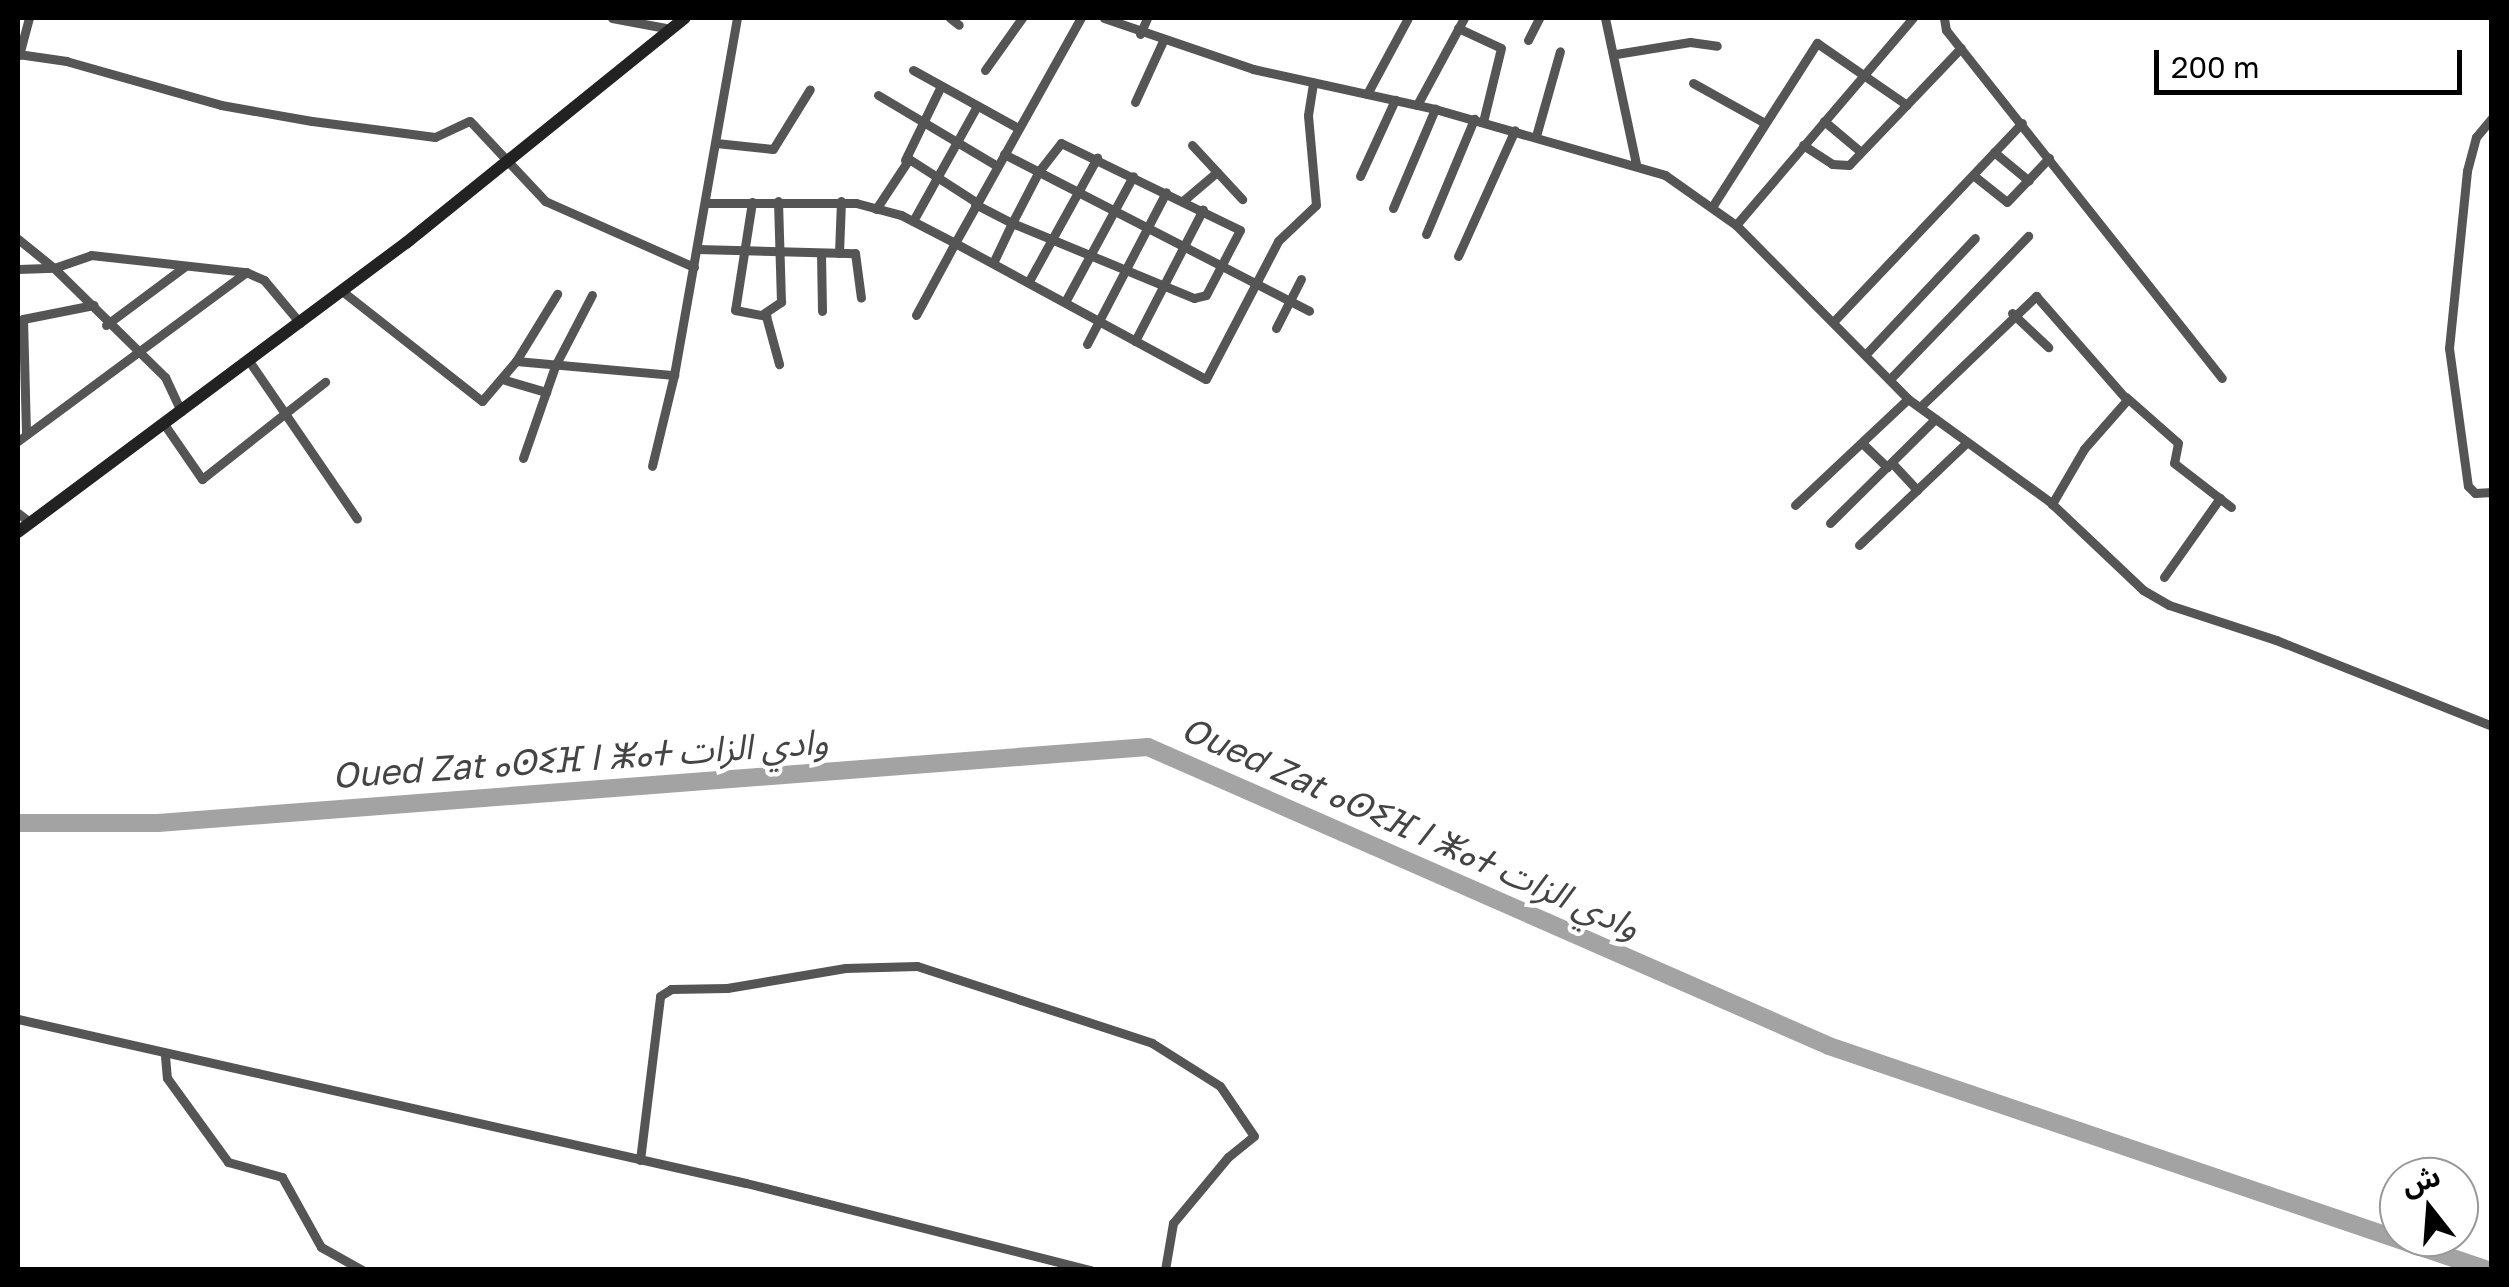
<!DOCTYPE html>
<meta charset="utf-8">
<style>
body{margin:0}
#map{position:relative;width:2509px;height:1287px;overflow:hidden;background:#fff;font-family:"Golos Text","Noto Sans Arabic","Noto Sans Tifinagh",sans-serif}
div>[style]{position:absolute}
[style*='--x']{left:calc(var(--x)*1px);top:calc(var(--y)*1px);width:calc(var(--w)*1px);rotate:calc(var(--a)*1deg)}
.river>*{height:18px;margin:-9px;padding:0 9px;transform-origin:9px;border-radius:9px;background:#a3a3a3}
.street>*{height:9px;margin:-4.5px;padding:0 4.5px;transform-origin:4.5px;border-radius:4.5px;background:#555}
.secondary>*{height:12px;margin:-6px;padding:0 6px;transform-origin:6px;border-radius:6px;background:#222}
span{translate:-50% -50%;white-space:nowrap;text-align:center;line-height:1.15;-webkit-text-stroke:9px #fff;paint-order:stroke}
.water-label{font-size:35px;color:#444;font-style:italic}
.frame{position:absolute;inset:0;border:20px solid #000;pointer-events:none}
.north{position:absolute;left:2379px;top:1157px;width:100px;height:100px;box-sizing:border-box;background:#fff;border:2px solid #999;border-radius:50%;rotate:343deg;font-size:28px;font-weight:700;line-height:40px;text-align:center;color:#000}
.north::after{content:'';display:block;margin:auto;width:35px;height:45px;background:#000;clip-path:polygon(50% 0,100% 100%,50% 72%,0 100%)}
.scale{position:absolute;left:2154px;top:50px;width:308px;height:45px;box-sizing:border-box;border:5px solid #000;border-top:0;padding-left:12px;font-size:30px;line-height:35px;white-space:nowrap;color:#000;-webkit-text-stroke:8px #fff;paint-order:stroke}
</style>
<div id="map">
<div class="river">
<div style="--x:18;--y:823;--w:140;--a:0"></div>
<div style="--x:158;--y:823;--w:993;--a:-4.39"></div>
<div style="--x:1148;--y:747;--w:744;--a:23.7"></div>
<div style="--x:1829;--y:1046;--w:696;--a:18.77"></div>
</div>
<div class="street">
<div style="--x:612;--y:18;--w:60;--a:10.6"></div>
<div style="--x:950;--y:18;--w:11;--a:38"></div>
<div style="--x:1104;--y:18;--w:157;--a:18.9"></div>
<div style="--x:1253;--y:69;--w:186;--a:12.4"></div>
<div style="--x:1435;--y:109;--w:239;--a:16"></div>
<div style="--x:1665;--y:175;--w:87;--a:35.2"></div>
<div style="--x:1736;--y:225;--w:245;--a:45.3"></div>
<div style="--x:1908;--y:399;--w:174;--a:35.9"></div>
<div style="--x:2049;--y:501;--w:129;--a:43.4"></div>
<div style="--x:2143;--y:590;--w:30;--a:30"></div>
<div style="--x:2169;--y:605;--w:113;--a:18.1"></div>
<div style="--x:2276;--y:640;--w:232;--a:21.7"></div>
<div style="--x:1605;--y:18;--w:149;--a:78"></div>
<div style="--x:1944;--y:18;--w:12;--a:81"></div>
<div style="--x:1946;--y:30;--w:444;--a:51.6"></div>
<div style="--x:1458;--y:28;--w:47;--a:24.9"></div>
<div style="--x:1501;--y:48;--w:76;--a:103.7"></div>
<div style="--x:1140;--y:34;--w:17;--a:-66"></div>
<div style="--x:1528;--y:40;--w:25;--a:-63"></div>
<div style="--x:18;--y:54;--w:49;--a:8.3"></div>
<div style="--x:66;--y:61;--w:161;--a:15.8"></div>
<div style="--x:221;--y:105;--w:92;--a:10"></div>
<div style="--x:312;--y:121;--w:124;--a:7.4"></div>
<div style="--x:435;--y:137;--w:38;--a:-25"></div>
<div style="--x:470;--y:121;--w:110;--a:46.8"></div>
<div style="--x:545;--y:201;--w:163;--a:23.9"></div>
<div style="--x:1616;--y:54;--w:75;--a:-9.2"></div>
<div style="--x:1690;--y:42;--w:27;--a:8"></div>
<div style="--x:19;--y:55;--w:38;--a:-75"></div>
<div style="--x:913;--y:70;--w:120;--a:28.9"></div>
<div style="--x:985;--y:70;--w:64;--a:-54.6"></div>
<div style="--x:1693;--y:83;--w:82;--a:29.1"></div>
<div style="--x:1367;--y:94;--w:86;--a:-61.7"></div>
<div style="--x:878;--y:95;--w:139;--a:30.8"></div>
<div style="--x:1135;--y:102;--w:65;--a:-65.4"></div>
<div style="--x:1417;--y:105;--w:99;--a:-61.6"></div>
<div style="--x:2492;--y:118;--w:25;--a:130"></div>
<div style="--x:2476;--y:137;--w:35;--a:105"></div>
<div style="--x:2467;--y:171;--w:178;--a:95.8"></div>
<div style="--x:2449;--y:348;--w:139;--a:82.2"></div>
<div style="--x:2468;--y:486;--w:10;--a:45"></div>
<div style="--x:2475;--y:493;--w:17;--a:-3"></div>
<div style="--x:1824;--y:121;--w:48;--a:40"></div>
<div style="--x:1536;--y:136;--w:88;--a:-74.2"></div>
<div style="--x:716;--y:143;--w:57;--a:6"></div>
<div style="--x:773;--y:149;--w:70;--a:-58.3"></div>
<div style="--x:1192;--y:145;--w:74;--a:47.2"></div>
<div style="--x:1803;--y:145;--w:35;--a:33"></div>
<div style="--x:1832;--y:164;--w:17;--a:3"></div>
<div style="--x:1849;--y:165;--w:162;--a:-46.3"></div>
<div style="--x:1994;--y:152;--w:45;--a:39.6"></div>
<div style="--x:1004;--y:154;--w:343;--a:27.2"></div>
<div style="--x:905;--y:160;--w:82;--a:-64.1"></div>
<div style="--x:1973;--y:175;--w:43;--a:38.5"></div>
<div style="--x:2007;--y:202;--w:61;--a:-46.3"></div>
<div style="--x:1360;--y:176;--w:84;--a:-65.3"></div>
<div style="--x:1184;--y:200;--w:43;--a:-40.3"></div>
<div style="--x:752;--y:202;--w:109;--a:98.9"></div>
<div style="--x:735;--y:310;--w:32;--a:11"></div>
<div style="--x:766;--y:316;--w:50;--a:74.8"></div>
<div style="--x:706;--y:203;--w:150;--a:0"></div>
<div style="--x:856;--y:203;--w:47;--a:14.9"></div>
<div style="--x:901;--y:215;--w:61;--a:27.4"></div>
<div style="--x:955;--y:243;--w:258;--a:-60.8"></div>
<div style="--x:975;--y:204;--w:42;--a:27.2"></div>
<div style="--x:1012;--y:223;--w:197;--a:22.4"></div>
<div style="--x:1194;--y:298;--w:12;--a:-14"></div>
<div style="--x:1206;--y:295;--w:73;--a:-62.4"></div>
<div style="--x:1240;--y:230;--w:199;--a:-154.1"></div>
<div style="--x:1061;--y:143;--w:36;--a:128"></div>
<div style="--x:1039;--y:171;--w:59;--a:117.4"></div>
<div style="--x:1012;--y:223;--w:44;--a:115.4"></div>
<div style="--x:1712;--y:207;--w:195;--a:-57.4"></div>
<div style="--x:1817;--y:43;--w:109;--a:34.6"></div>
<div style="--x:1393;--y:208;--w:108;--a:-67"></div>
<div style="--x:876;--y:209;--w:60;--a:-56.6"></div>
<div style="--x:909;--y:159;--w:80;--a:32.7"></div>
<div style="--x:913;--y:221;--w:132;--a:-60.9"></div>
<div style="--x:1736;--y:225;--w:272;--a:-49.5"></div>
<div style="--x:1426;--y:234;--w:125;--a:-67.3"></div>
<div style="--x:18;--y:239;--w:46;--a:38.9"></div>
<div style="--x:54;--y:268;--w:39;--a:-19"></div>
<div style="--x:91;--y:255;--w:156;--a:6.3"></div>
<div style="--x:246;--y:272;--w:20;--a:24"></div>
<div style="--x:264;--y:280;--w:56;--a:50.1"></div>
<div style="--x:697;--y:249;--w:158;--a:1.5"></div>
<div style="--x:855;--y:253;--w:45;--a:82.4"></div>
<div style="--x:821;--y:253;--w:58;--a:89"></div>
<div style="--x:839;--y:253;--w:52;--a:-87.8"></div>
<div style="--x:1458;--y:256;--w:138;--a:-65.7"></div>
<div style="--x:18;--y:269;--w:36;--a:-2"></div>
<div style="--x:54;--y:268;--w:156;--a:44.5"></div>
<div style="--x:165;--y:377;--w:38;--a:65"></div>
<div style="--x:1029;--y:281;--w:141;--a:-61.1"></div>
<div style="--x:342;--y:291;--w:178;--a:38.2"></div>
<div style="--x:482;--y:401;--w:52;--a:-49.6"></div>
<div style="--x:516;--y:361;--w:159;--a:5.1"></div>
<div style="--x:674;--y:375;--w:363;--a:-80"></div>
<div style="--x:1065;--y:302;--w:143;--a:-61.6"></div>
<div style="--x:2012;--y:313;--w:50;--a:43.4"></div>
<div style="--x:763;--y:314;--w:22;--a:-34"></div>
<div style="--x:781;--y:302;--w:101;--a:-91.7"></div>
<div style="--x:916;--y:315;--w:82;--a:-61.6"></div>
<div style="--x:955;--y:243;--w:285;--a:28.5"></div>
<div style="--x:1206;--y:379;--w:156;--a:-62.4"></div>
<div style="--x:1278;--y:241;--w:52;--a:-43.5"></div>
<div style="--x:1316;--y:205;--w:90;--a:-95.1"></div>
<div style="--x:1308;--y:115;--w:33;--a:-81"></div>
<div style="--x:1834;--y:321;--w:273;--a:-46.5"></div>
<div style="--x:106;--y:325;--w:97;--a:-36.6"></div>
<div style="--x:1276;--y:328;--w:55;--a:-63"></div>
<div style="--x:1135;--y:341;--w:148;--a:-62.7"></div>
<div style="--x:1087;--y:344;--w:171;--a:-62.5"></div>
<div style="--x:1866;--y:354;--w:159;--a:-46.8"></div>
<div style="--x:249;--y:361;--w:191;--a:55.6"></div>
<div style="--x:516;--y:361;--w:79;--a:-58.5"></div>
<div style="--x:1890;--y:379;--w:199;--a:-46"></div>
<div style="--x:505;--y:380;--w:43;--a:16.3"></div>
<div style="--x:2126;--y:397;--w:69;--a:41.5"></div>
<div style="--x:2178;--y:443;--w:20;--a:101"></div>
<div style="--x:2174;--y:463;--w:72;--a:37.7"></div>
<div style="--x:1920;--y:407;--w:161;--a:-43.7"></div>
<div style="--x:2036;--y:296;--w:138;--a:48.8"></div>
<div style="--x:2127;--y:400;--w:65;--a:131.3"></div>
<div style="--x:2084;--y:449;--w:64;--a:120.2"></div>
<div style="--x:164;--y:424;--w:67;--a:55.4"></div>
<div style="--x:202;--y:479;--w:157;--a:-38.3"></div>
<div style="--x:26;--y:433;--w:114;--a:-91.5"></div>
<div style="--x:23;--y:319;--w:72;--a:-11.2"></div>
<div style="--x:18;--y:441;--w:284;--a:-36.5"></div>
<div style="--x:1862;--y:443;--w:35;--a:44"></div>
<div style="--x:523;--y:458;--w:97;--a:-70.8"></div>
<div style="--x:555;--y:366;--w:80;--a:-62.5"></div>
<div style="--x:1892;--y:463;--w:37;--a:47"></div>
<div style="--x:652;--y:466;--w:94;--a:-76.4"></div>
<div style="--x:1795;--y:505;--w:155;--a:-43.2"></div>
<div style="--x:18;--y:513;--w:16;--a:38"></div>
<div style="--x:1830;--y:523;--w:148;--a:-44.7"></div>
<div style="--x:1859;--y:545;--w:148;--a:-43.6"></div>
<div style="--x:2164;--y:577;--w:97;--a:-54.7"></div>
<div style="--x:18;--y:1019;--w:746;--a:12.7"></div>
<div style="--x:746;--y:1183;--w:356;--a:14.2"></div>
<div style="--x:165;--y:1056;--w:22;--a:85"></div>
<div style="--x:167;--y:1078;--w:104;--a:54"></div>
<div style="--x:228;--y:1162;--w:56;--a:15.5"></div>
<div style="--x:282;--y:1177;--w:80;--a:60.9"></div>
<div style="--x:321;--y:1247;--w:47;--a:29.3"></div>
<div style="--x:640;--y:1160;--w:165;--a:-83"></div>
<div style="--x:660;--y:996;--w:13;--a:-32"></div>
<div style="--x:671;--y:989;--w:56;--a:-1"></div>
<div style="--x:727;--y:988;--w:120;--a:-9.6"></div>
<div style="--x:845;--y:968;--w:72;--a:-1.6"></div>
<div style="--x:917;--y:966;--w:247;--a:18.1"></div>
<div style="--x:1152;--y:1043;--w:80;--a:32.3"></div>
<div style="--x:1220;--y:1086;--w:60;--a:55.8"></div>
<div style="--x:1254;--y:1136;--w:33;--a:141"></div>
<div style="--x:1228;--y:1157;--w:86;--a:129.8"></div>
<div style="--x:1173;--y:1223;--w:48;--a:99.7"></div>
</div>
<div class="secondary">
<div style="--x:18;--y:532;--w:484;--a:-36.7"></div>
<div style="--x:406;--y:243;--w:358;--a:-38.9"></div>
</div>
<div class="water-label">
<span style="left:580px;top:758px;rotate:-4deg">Oued Zat ⴰⵙⵉⴼ ⵏ ⵥⴰⵜ وادي الزات</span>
<span style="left:1411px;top:827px;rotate:24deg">Oued Zat ⴰⵙⵉⴼ ⵏ ⵥⴰⵜ وادي الزات</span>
</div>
<div class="frame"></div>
<div class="north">ش</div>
<div class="scale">200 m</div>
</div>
